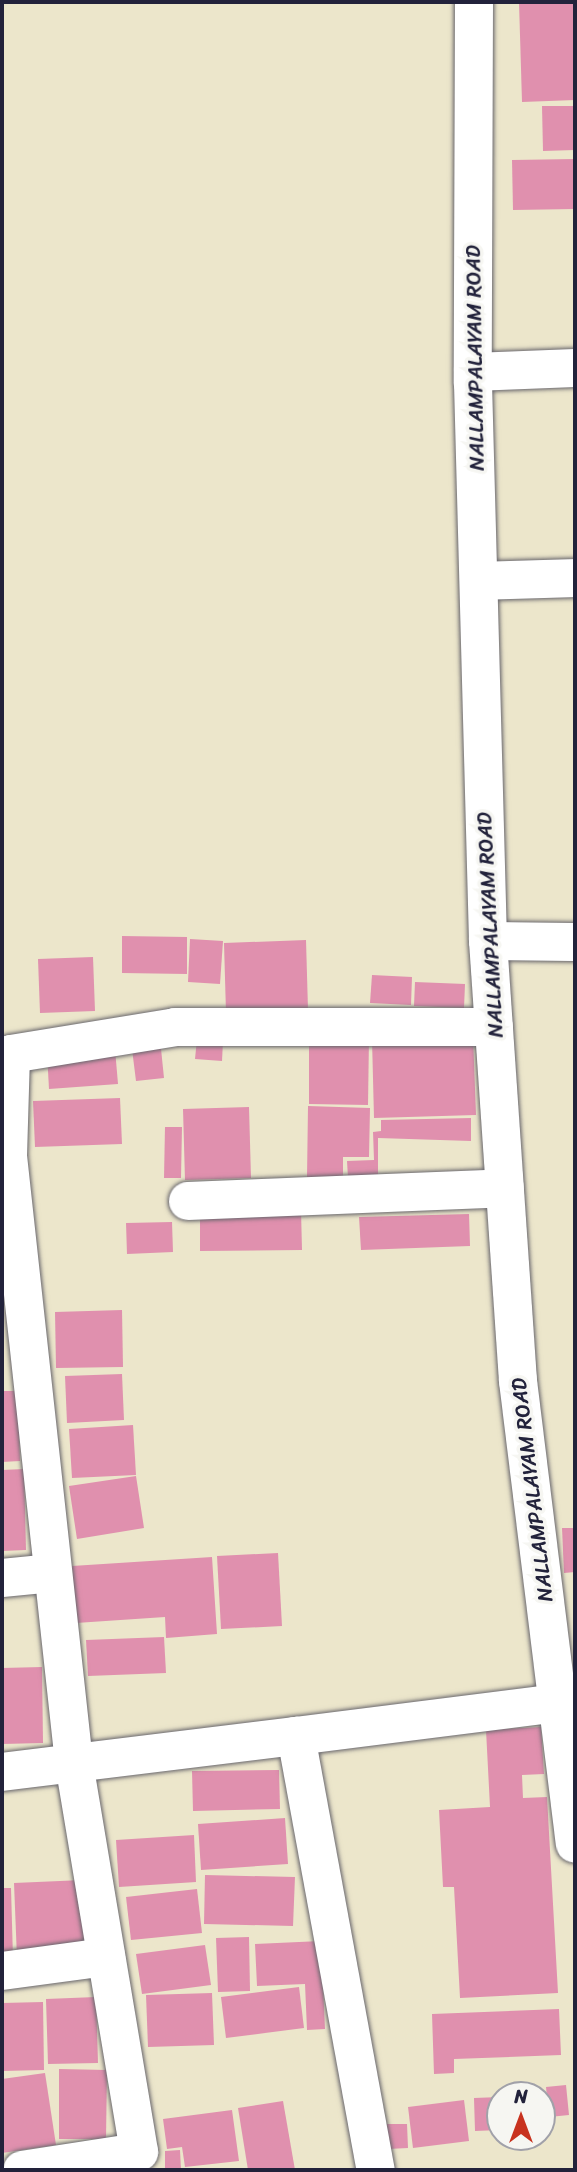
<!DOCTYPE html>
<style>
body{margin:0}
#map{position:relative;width:577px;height:2172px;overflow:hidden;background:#ece6cb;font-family:Sriracha,sans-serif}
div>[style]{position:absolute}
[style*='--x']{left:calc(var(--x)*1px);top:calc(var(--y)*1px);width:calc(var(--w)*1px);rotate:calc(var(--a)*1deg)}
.building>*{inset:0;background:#e090ae}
.roads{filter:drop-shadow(0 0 2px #69676d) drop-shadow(0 0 2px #69676d)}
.minor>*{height:38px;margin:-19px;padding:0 19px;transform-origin:19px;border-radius:19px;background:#fff}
span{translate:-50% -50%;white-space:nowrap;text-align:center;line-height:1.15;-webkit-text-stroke:7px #f6f6f2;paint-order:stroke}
.street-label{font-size:21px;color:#22223b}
.frame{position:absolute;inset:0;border:4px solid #22223b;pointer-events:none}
.north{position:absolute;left:486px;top:2081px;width:70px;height:70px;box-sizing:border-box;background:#f6f6f2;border:2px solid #a1a1a9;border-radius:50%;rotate:0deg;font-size:19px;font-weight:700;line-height:28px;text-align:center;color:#22223b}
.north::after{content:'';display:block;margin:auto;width:24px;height:32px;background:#c8321e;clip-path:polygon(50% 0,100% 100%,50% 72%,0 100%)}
</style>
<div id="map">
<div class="building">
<div style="clip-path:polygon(519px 2px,575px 2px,575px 100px,522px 102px)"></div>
<div style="clip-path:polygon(542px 106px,575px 106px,575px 150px,543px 151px)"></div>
<div style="clip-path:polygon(575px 159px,575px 209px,513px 210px,512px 160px)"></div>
<div style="clip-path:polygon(122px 936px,187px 937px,187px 974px,122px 973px)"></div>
<div style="clip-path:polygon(190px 939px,223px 941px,220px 984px,188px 982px)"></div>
<div style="clip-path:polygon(306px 940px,308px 1010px,226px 1013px,224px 943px)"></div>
<div style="clip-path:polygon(93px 957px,95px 1011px,40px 1013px,38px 959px)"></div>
<div style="clip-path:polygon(372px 975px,412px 977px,411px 1005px,370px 1003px)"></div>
<div style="clip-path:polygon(415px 982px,465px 984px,464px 1008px,414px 1006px)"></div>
<div style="clip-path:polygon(309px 1036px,369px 1037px,368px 1105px,309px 1104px)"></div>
<div style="clip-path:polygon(473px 1036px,476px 1115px,374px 1118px,372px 1039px)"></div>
<div style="clip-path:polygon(160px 1039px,164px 1078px,136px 1081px,131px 1041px)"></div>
<div style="clip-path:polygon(197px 1039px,223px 1041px,222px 1061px,195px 1059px)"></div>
<div style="clip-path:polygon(115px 1049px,118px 1084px,49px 1089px,47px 1053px)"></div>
<div style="clip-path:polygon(120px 1098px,122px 1144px,35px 1147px,33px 1101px)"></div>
<div style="clip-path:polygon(308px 1106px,370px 1108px,369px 1157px,343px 1157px,343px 1178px,307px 1177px)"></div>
<div style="clip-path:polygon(249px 1107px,251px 1178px,185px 1180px,183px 1109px)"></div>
<div style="clip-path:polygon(471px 1118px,471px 1141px,378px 1138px,378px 1177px,348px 1178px,347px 1161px,374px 1160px,373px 1132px,381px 1131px,381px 1120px)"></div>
<div style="clip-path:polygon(165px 1127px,182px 1127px,181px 1178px,164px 1178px)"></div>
<div style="clip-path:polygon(301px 1210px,302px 1250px,200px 1251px,200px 1212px)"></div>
<div style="clip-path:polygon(469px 1214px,470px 1246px,361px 1250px,359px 1217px)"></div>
<div style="clip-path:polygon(172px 1222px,173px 1252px,127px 1254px,126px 1223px)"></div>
<div style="clip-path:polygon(122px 1310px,123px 1367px,56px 1368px,55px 1312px)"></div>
<div style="clip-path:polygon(122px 1374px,124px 1420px,67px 1423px,65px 1376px)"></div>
<div style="clip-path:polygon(2px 1391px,18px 1391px,20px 1461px,2px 1462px)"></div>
<div style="clip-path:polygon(133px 1425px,136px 1475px,72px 1478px,69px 1429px)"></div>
<div style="clip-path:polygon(24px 1469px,26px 1550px,2px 1551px,2px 1470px)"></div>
<div style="clip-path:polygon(136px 1476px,144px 1528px,77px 1539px,69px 1486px)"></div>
<div style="clip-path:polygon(562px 1528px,575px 1528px,575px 1572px,564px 1573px)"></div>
<div style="clip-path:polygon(278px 1553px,282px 1626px,221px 1629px,217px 1556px)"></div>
<div style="clip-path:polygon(212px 1557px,217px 1634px,166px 1638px,165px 1617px,76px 1623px,72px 1566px)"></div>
<div style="clip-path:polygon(164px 1637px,166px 1673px,88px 1676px,86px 1640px)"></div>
<div style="clip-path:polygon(42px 1667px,43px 1743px,2px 1744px,2px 1668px)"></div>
<div style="clip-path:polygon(541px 1727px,544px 1774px,522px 1775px,523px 1798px,547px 1797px,558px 1993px,460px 1998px,454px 1887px,443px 1887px,439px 1810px,490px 1807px,486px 1730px)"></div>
<div style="clip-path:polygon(279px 1770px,280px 1809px,193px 1811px,192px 1771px)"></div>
<div style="clip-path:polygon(285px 1818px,288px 1864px,201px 1870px,198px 1824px)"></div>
<div style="clip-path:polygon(194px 1835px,196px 1882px,119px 1887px,116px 1840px)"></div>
<div style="clip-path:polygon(205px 1875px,295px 1877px,293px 1926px,204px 1924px)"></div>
<div style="clip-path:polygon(83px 1880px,86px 1956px,17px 1958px,14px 1883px)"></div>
<div style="clip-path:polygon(2px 1888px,11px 1888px,13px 1959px,2px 1959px)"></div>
<div style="clip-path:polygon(197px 1889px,202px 1933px,131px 1940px,126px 1897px)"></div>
<div style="clip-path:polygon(249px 1937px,250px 1991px,218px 1992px,216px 1938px)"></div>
<div style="clip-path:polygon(321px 1941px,325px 2029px,307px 2030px,305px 1984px,257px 1986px,255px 1944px)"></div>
<div style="clip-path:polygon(205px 1945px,211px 1985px,142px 1994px,136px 1954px)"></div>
<div style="clip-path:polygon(299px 1987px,304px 2028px,226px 2038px,221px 1997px)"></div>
<div style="clip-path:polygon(212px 1993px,214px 2045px,148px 2047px,146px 1995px)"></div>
<div style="clip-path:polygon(96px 1997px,98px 2063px,48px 2064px,46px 1999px)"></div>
<div style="clip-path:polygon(43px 2002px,44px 2070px,2px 2071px,2px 2003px)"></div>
<div style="clip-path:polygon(559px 2009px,561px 2055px,454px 2059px,454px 2073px,434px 2074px,432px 2014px)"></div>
<div style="clip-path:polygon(59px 2069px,107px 2070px,106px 2139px,59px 2139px)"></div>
<div style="clip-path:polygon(45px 2073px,56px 2145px,2px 2153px,2px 2079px)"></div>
<div style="clip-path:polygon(566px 2085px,569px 2115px,549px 2117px,546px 2087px)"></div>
<div style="clip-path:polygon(500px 2097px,500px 2130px,475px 2131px,474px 2098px)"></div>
<div style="clip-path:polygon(464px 2100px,469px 2141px,413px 2148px,408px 2107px)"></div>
<div style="clip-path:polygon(283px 2101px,295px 2170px,248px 2170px,238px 2108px)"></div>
<div style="clip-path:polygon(232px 2110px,239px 2161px,185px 2167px,182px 2147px,167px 2149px,163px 2119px)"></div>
<div style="clip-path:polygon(387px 2124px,407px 2124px,408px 2148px,388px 2149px)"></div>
<div style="clip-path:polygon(180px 2150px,181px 2170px,165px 2170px,165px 2151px)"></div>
</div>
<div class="roads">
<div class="minor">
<div style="--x:474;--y:2;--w:381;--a:90.2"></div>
<div style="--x:473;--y:383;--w:558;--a:88.46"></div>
<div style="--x:488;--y:941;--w:441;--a:86.1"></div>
<div style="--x:518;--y:1381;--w:466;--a:83"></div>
<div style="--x:473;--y:372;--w:102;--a:-2.2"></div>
<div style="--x:479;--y:581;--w:96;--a:-1.8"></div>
<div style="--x:488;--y:941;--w:87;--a:0.7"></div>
<div style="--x:8;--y:1156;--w:102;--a:-88.3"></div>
<div style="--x:11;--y:1054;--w:166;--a:-9.3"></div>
<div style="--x:175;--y:1027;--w:319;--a:0"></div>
<div style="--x:2;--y:1157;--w:6;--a:-9"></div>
<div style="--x:8;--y:1156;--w:611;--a:83.79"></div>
<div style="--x:74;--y:1763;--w:394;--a:80.5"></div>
<div style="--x:139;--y:2152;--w:118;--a:171.3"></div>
<div style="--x:188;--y:1201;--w:317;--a:-2.3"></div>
<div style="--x:2;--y:1578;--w:51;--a:-5.6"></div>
<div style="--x:296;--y:1736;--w:264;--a:-7.2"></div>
<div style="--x:2;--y:1772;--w:296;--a:-7"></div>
<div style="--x:296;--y:1736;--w:441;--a:79.6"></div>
<div style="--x:2;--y:1971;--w:105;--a:-7.7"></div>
</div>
</div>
<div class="street-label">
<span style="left:475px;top:358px;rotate:-91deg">NALLAMPALAYAM ROAD</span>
<span style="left:490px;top:925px;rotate:-93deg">NALLAMPALAYAM ROAD</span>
<span style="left:532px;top:1490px;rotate:-97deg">NALLAMPALAYAM ROAD</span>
</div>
<div class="frame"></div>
<div class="north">N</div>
</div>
